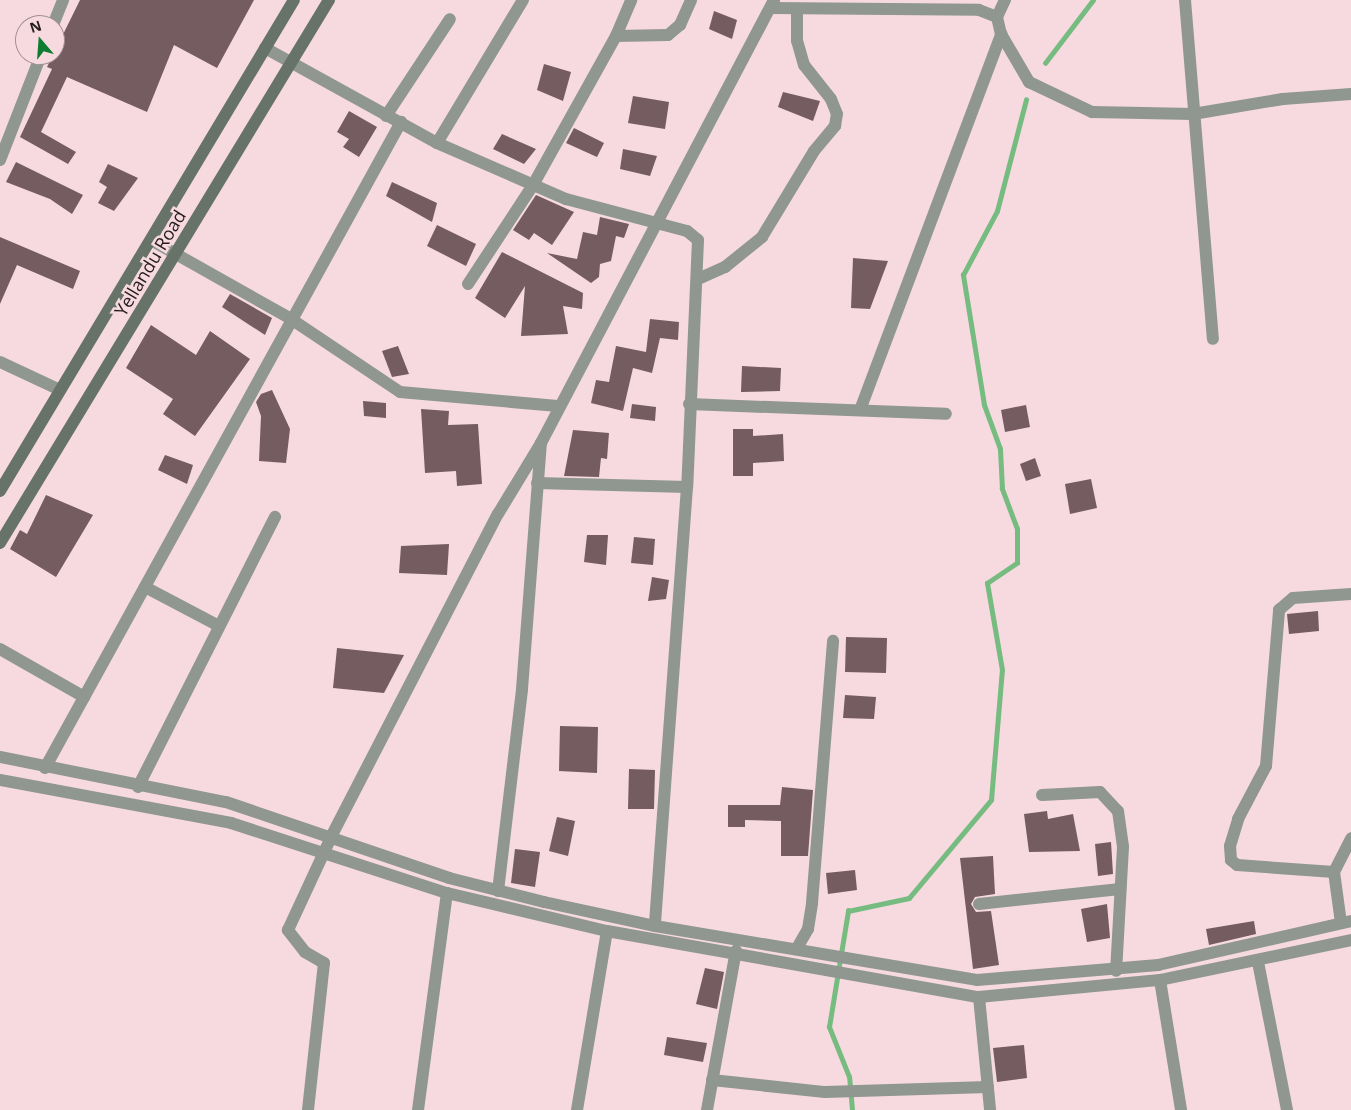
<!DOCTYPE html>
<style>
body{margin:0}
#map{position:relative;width:1351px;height:1110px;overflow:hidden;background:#f6dae0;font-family:"Open Sans",sans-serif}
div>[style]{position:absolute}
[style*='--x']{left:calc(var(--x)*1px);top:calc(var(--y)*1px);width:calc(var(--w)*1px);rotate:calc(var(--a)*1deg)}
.stream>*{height:4.5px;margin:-2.25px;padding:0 2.25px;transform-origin:2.25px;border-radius:2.25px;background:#76bb80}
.building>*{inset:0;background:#745c61}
.street>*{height:12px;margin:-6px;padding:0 6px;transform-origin:6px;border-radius:6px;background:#8f9790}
.secondary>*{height:12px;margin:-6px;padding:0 6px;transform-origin:6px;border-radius:6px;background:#677368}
span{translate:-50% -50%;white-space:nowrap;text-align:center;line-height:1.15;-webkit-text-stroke:5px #f6dae0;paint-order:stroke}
.street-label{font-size:18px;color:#241b1d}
.north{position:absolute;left:15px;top:15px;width:50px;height:50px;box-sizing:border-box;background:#f6dae0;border:1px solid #a28e92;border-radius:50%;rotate:342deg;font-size:14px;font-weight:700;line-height:20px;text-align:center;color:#241b1d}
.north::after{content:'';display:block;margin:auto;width:18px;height:22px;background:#107c31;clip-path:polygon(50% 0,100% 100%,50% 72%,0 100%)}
</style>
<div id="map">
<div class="stream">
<div style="--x:1045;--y:63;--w:79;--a:-52.7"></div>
<div style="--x:852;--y:1110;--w:33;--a:-95"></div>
<div style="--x:849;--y:1077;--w:54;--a:-111.8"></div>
<div style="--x:829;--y:1027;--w:118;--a:-80.7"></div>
<div style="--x:848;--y:911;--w:62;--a:-12"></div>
<div style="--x:909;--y:898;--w:128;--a:-50.1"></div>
<div style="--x:991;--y:800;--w:130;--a:-85.2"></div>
<div style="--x:1002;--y:670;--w:88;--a:-99.8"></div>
<div style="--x:987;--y:583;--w:36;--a:-34"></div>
<div style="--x:1017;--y:563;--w:34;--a:-90"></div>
<div style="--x:1017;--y:529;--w:43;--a:-110.6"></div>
<div style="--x:1002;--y:489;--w:40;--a:-92.9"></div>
<div style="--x:1000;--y:449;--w:47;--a:-110"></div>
<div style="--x:984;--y:405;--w:132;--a:-99.2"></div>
<div style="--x:963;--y:275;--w:72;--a:-62"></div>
<div style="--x:997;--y:211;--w:115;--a:-75.4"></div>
</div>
<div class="building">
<div style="clip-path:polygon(80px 0,254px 0,217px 68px,174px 45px,147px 112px,67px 77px,41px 132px,76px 152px,68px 164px,20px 137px,52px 69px,47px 67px)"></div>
<div style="clip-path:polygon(714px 11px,737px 20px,732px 39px,709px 29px)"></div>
<div style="clip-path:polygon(544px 64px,571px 72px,563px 101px,537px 90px)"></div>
<div style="clip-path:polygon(783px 92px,820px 101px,813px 121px,778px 107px)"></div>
<div style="clip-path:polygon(633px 96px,669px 102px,665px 129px,628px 123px)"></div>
<div style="clip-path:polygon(349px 111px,377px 127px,359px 157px,343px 147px,349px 139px,337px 132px)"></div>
<div style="clip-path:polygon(574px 128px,604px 143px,597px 157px,566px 143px)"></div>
<div style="clip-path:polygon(502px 134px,536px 149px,524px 164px,493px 149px)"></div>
<div style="clip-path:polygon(623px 149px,657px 156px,650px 176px,620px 169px)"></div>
<div style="clip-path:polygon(16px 162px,83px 195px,72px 214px,50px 199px,6px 182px)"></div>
<div style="clip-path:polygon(108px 164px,138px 178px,114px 211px,98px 203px,107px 187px,99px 182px)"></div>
<div style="clip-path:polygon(392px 182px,437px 203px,432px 222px,386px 196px)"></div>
<div style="clip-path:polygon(536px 195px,574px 212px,552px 245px,534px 233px,529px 240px,513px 230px)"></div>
<div style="clip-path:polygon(600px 217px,629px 224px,624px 238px,616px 236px,611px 261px,600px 264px,599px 277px,591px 283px,547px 253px,577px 259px,583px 232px,597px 235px)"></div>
<div style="clip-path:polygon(437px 225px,476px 244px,466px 266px,427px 246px)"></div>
<div style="clip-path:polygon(0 237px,80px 271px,73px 289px,17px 265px,0 304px)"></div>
<div style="clip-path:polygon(502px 252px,583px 293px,582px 309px,563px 306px,568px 334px,521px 336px,525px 286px,505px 318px,475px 298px)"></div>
<div style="clip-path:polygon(853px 258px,888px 261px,870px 309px,851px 308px)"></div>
<div style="clip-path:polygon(230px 294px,272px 318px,265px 335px,222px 307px)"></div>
<div style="clip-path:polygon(650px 319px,679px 322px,678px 340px,660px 338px,652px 373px,633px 368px,623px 411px,591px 403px,596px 380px,609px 382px,616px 346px,646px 352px)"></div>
<div style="clip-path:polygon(151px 325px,196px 355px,210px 331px,250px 359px,195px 436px,163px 414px,173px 399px,126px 368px)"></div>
<div style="clip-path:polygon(398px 346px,409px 374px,392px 377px,382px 351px)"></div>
<div style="clip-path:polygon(742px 366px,781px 368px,780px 391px,741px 392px)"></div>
<div style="clip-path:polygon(272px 390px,290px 429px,286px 463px,259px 461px,261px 416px,256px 402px,261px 394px)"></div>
<div style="clip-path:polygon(363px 401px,386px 403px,386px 418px,364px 416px)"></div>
<div style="clip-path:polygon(632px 404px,656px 407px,655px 421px,630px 418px)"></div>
<div style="clip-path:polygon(1026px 405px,1030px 427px,1005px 432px,1001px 410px)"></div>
<div style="clip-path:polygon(421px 409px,449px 411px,448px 425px,478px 424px,482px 484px,457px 486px,456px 471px,425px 473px)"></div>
<div style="clip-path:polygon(733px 429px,753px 429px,753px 436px,783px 434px,784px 461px,753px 463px,753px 476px,733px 476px)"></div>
<div style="clip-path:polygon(573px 430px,609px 433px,607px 459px,601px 458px,599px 477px,564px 476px)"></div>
<div style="clip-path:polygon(165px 455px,193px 465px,187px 484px,158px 470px)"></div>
<div style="clip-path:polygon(1035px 458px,1041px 476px,1026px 481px,1020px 464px)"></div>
<div style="clip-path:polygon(1091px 479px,1097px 508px,1070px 514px,1065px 484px)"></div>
<div style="clip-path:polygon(46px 495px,93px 515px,56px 577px,10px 549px,20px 530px,27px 534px)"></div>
<div style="clip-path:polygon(587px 535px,608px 535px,606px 565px,584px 562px)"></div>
<div style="clip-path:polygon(634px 537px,655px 539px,653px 565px,631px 563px)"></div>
<div style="clip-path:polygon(449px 544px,447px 575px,399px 573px,401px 546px)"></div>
<div style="clip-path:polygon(652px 577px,669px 580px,666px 599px,648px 601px)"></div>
<div style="clip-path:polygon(1318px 611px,1319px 631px,1289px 634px,1287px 614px)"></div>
<div style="clip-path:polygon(846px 637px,887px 638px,886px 673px,845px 672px)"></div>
<div style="clip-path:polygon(337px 648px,404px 655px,384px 693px,333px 688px)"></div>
<div style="clip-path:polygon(845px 695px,876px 697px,874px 719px,843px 718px)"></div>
<div style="clip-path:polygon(560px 726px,598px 727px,597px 773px,559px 771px)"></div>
<div style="clip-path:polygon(629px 769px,655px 770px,654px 809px,628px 809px)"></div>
<div style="clip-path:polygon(782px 787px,813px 790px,808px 856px,781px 856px,781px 821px,745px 820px,745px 827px,728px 827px,728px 805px,780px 805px)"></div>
<div style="clip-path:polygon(1047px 811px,1048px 819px,1073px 814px,1080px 851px,1029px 852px,1024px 814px)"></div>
<div style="clip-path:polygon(557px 817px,575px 821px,568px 856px,549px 851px)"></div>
<div style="clip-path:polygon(1111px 842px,1113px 874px,1098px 876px,1095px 844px)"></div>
<div style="clip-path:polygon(515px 849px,540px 852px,535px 887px,511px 883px)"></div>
<div style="clip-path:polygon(993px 856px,995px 894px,975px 897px,971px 904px,976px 912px,991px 911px,999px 965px,973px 969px,960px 858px)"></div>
<div style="clip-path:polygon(855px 870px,857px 890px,828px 894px,826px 873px)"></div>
<div style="clip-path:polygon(1107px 904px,1110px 938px,1087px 942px,1081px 909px)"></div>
<div style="clip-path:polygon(1254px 921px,1256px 934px,1209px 945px,1206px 929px)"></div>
<div style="clip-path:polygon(705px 968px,724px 972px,717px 1009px,696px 1004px)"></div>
<div style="clip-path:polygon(667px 1037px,707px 1043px,703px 1062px,664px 1055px)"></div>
<div style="clip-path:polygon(1024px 1045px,1027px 1078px,997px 1082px,993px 1048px)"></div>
</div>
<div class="street">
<div style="--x:1185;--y:0;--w:340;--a:85.3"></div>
<div style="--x:770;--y:8;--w:209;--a:0.5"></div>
<div style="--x:979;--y:10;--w:19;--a:21"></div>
<div style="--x:997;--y:17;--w:17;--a:77"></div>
<div style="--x:1001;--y:34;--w:56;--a:59.7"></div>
<div style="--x:1029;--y:82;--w:70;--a:25.5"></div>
<div style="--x:1092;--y:112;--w:101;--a:1.1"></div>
<div style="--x:1193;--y:114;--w:91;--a:-9.5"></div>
<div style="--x:1283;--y:99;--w:68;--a:-4.2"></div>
<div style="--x:997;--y:17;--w:19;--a:-65"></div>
<div style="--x:53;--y:25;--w:27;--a:-68"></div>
<div style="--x:616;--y:36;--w:52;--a:-1.1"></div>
<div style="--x:668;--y:35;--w:16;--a:-40"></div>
<div style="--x:680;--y:25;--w:27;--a:-66"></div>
<div style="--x:265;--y:48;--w:196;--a:28.9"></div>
<div style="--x:437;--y:143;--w:141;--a:23.5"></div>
<div style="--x:566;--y:199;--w:125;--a:14.8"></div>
<div style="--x:687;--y:231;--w:14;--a:39"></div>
<div style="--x:698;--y:240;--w:247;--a:92.5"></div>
<div style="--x:687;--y:487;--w:440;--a:94.2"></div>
<div style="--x:386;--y:116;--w:116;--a:-56.6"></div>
<div style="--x:437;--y:143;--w:167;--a:-59"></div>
<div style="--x:0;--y:160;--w:113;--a:-68.7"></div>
<div style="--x:151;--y:240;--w:161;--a:29.4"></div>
<div style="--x:291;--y:319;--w:131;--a:33.8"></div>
<div style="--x:400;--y:392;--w:158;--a:5.1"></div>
<div style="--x:698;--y:279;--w:30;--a:-24"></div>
<div style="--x:725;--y:267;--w:48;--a:-39"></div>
<div style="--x:762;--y:237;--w:100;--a:-58.8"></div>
<div style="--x:814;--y:151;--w:33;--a:-50"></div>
<div style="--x:835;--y:126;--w:12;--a:-81"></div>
<div style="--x:837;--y:114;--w:16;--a:-112"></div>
<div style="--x:831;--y:99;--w:43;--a:-128.5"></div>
<div style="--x:804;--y:65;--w:25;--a:-106"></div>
<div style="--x:797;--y:41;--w:30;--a:-90"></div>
<div style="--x:468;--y:284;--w:118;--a:-56.7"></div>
<div style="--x:533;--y:185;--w:171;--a:-60.9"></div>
<div style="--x:616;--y:36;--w:39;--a:-67"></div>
<div style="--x:0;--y:362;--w:66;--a:25"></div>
<div style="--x:689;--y:404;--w:257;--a:2.2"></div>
<div style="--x:860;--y:410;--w:402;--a:-69.4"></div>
<div style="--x:537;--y:483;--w:150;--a:1.5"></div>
<div style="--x:145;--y:587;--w:81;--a:27.8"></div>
<div style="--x:0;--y:649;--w:97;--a:29.7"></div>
<div style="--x:0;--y:757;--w:230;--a:11.3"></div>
<div style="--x:226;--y:802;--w:236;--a:18.8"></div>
<div style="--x:449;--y:878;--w:98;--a:14.2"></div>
<div style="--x:544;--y:902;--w:114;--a:12.2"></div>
<div style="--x:655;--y:926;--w:326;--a:9.5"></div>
<div style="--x:977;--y:980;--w:182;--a:-4.7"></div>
<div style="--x:1158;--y:965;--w:198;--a:-12.8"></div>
<div style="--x:45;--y:768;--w:738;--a:-61.14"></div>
<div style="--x:0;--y:780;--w:235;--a:10.5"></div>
<div style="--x:231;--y:823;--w:227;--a:18"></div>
<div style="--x:447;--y:893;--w:164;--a:13.4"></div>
<div style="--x:607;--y:931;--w:378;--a:10.1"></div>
<div style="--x:979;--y:997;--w:182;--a:-5.4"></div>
<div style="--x:1160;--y:980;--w:195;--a:-11.8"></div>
<div style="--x:138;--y:787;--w:303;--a:-63.1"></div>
<div style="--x:1042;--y:795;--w:58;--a:-3"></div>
<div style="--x:1100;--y:792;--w:26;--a:47"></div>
<div style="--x:1118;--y:811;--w:36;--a:82"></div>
<div style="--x:1123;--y:847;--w:124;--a:93.2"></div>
<div style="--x:1334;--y:872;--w:97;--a:-175.9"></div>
<div style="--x:1237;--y:865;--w:8;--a:-140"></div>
<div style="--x:1231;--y:860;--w:14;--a:-94"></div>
<div style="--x:1230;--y:846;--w:28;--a:-73"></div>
<div style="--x:1238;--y:819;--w:60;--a:-62.2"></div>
<div style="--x:1266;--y:766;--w:157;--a:-85.2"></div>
<div style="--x:1279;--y:610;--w:18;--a:-41"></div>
<div style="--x:1293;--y:598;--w:58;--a:-3.9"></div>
<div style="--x:498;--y:891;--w:203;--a:-83.2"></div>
<div style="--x:522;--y:689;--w:247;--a:-85.6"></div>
<div style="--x:541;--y:443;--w:501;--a:-62.26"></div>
<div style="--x:979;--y:904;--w:142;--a:-6.1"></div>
<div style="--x:1341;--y:923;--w:51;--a:-97.8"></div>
<div style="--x:1334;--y:872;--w:38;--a:-63"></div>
<div style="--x:797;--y:948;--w:22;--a:-60"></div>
<div style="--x:808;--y:929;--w:26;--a:-81"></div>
<div style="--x:812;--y:903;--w:263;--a:-85.4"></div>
<div style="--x:1258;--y:962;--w:151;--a:78.9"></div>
<div style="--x:1160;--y:980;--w:132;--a:80.8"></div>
<div style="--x:979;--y:997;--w:114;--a:84.4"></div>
<div style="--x:712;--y:1080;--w:114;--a:6.1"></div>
<div style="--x:825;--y:1092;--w:163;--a:-1.8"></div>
<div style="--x:308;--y:1110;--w:148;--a:-83.8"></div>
<div style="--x:324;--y:963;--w:22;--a:-150"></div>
<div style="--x:305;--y:952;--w:28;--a:-128"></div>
<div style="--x:288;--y:930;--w:105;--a:-65.1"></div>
<div style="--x:332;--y:835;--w:361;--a:-62.7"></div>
<div style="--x:498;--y:514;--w:83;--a:-58.8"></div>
<div style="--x:418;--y:1110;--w:219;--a:-82.4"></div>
<div style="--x:577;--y:1110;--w:181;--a:-80.5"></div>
<div style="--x:707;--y:1110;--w:162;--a:-79.7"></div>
</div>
<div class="secondary">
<div style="--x:0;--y:491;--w:572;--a:-59.09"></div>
<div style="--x:0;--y:543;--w:635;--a:-58.79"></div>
</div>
<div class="street-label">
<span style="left:150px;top:263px;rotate:-59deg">Yellandu Road</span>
</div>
<div class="north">N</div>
</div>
